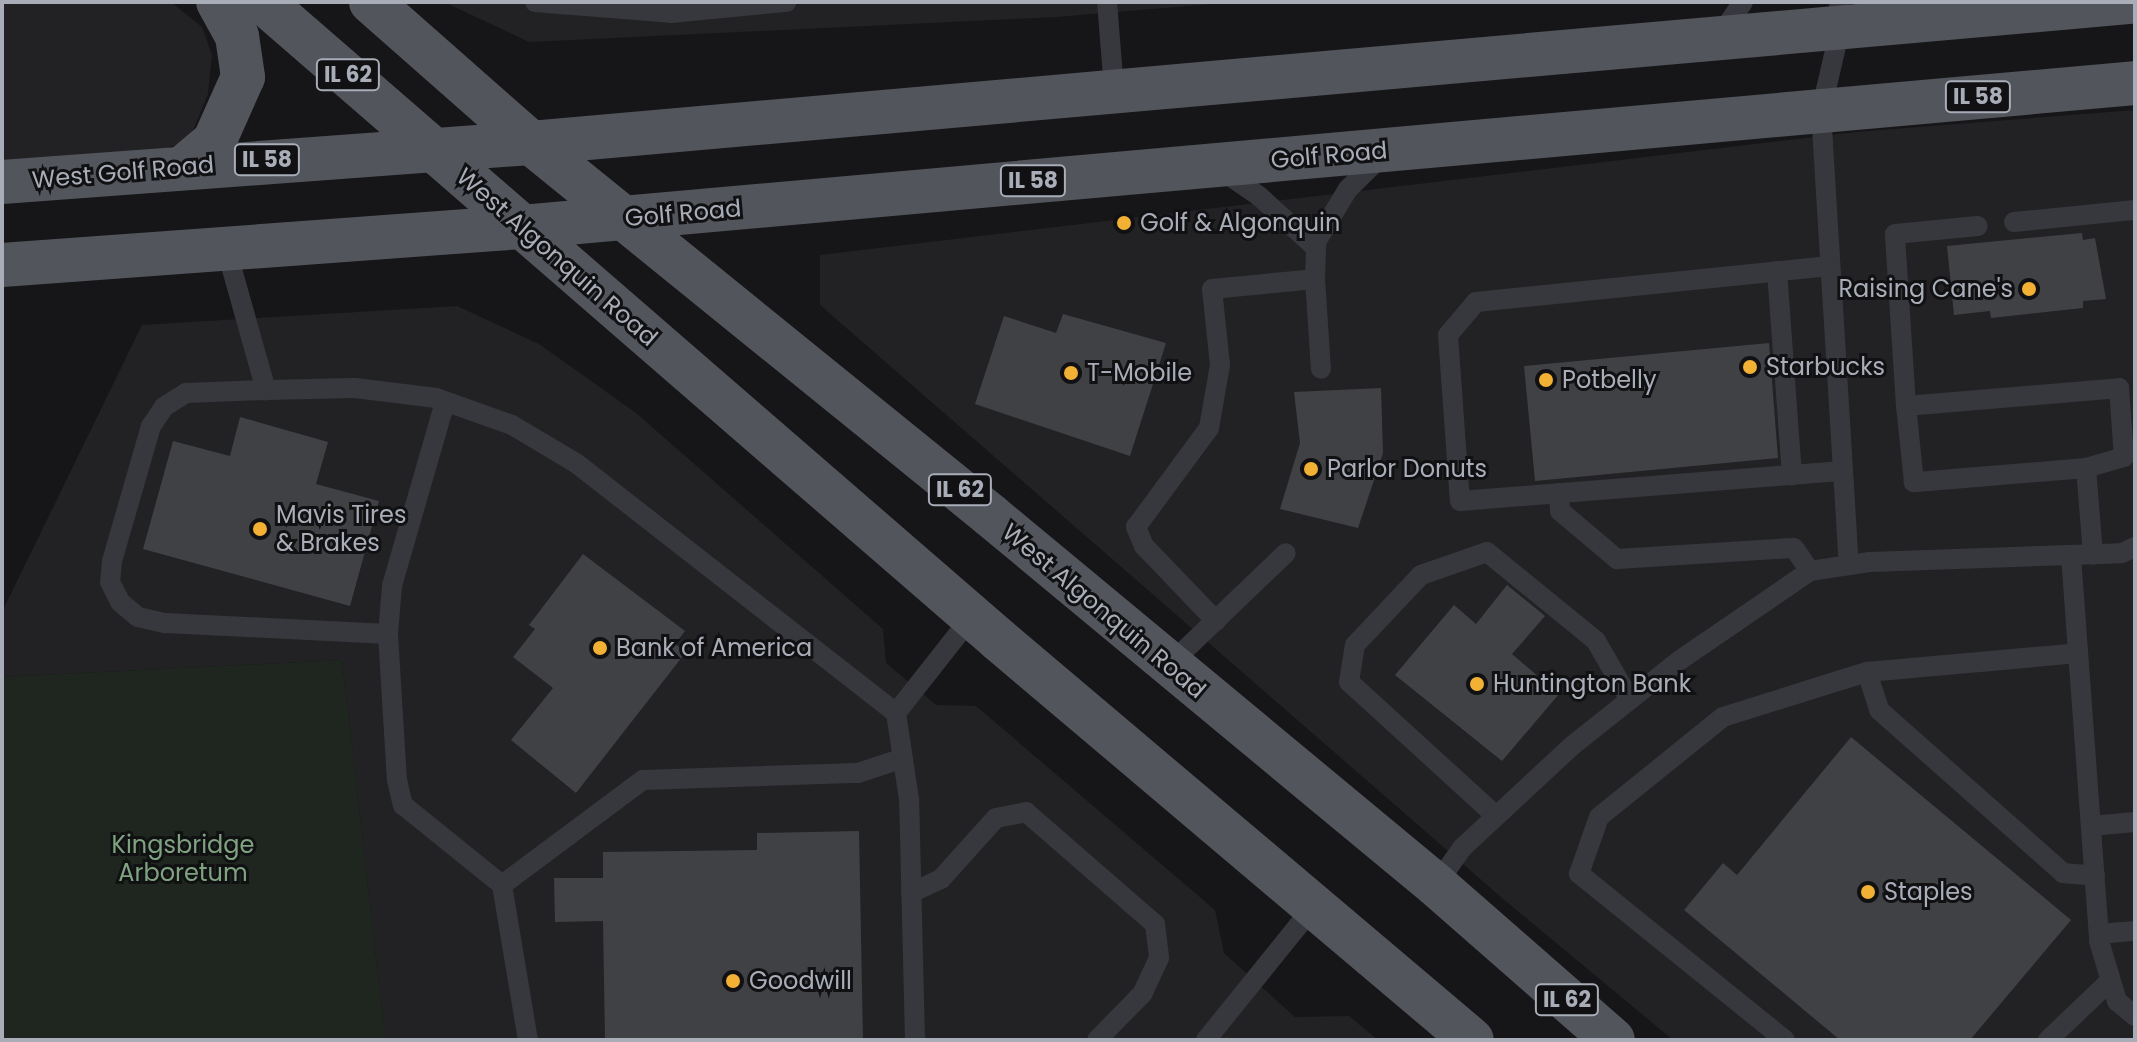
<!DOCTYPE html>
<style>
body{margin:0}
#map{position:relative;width:2137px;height:1042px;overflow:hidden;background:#161618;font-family:Poppins,sans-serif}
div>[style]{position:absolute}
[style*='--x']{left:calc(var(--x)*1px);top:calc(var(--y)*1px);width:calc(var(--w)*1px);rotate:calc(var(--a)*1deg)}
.built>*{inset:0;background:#222225}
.green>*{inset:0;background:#1e261f}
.building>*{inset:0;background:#404145}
.service>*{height:20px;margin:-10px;padding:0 10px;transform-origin:10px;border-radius:10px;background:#37383d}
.primary>*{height:44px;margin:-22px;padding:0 22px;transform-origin:22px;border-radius:22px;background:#53555c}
.dots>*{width:22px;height:22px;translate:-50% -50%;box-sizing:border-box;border:4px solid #111113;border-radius:50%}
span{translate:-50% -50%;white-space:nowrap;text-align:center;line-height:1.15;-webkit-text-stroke:6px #111113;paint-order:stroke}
.shield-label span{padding:2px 6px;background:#111113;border:2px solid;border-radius:6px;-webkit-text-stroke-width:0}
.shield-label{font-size:22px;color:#a8adb8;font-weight:700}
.street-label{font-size:24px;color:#a8adb8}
.poi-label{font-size:24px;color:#a8adb8}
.left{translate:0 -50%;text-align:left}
.right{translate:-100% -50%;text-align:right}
.park-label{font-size:24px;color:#7fa381}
.frame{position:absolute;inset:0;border:4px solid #a8adb8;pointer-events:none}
</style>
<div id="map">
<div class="built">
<div style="clip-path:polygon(2px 2px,171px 2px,202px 27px,212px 55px,208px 94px,189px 140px,146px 156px,2px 163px)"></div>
<div style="clip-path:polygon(444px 2px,1236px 2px,1056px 17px,529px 42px)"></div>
<div style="clip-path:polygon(2135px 110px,2135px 1040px,1673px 1040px,1502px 898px,820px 305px,820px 255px,1856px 132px)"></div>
<div style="clip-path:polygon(457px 306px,539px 344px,636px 413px,883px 629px,886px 663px,936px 705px,976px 706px,1215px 910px,1224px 953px,1295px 1017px,1349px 1016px,1378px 1040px,394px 1040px,385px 1036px,342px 660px,2px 677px,2px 612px,142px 325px)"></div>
</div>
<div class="green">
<div style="clip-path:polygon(342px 660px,385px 1035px,394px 1040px,2px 1040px,2px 677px)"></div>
</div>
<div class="building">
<div style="clip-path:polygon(2082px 233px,2083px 240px,2095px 238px,2106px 299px,2083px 301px,2083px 308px,1991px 318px,1990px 311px,1954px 315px,1947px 246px)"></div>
<div style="clip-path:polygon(1063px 314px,1166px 343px,1130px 456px,975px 404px,1004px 316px,1056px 333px)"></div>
<div style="clip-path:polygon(1769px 343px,1778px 458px,1535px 481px,1524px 366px)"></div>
<div style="clip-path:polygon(1381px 388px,1383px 453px,1358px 528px,1280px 509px,1300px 443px,1294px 392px)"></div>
<div style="clip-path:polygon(240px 417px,328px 442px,316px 484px,379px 501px,350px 606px,143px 549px,173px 441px,230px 456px)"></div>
<div style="clip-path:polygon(583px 554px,685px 631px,675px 644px,686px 652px,576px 793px,511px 740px,553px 688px,513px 657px,535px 629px,529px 625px)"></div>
<div style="clip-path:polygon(1507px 585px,1545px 616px,1512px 654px,1559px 694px,1502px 761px,1395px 675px,1454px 605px,1476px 624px)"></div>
<div style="clip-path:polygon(1851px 737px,2071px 920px,1970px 1040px,1840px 1040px,1684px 910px,1723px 863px,1737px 875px)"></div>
<div style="clip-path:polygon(859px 831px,863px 1040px,605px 1040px,603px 921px,555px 922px,554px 878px,603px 878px,603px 852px,757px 850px,757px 833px)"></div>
</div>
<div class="service">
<div style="--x:535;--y:2;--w:136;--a:4.6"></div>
<div style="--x:671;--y:13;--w:116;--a:-5.5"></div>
<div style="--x:1107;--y:2;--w:87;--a:85.4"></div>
<div style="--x:1839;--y:2;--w:27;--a:88"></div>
<div style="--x:1840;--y:29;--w:84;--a:103"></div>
<div style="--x:1821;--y:111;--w:455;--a:86.5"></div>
<div style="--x:1720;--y:35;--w:40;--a:-55.1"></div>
<div style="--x:1221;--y:170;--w:46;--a:34.4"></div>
<div style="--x:1259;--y:196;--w:74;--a:42.3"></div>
<div style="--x:2014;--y:222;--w:122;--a:-5.7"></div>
<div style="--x:226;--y:248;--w:148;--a:74.3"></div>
<div style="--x:266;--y:390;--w:89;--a:-1.3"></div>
<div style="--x:355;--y:388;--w:82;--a:7"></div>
<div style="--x:436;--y:398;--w:81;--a:19.6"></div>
<div style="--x:512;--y:425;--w:74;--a:30.7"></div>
<div style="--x:576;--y:463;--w:406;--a:38"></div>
<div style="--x:1830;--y:266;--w:356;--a:174.2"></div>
<div style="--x:1476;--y:302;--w:43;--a:130.3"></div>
<div style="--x:1448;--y:335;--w:166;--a:85.9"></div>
<div style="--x:1460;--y:501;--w:384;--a:-4.5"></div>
<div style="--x:1777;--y:271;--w:205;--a:85.8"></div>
<div style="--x:1315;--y:279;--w:37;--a:-88"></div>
<div style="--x:1316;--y:242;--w:62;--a:-58.9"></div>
<div style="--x:1348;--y:189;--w:49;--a:-44.2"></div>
<div style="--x:266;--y:390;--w:80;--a:177.9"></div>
<div style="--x:186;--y:393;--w:26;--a:148"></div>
<div style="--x:164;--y:407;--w:23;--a:124"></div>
<div style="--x:151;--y:426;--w:141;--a:106.1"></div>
<div style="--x:112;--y:561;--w:21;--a:95"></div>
<div style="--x:110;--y:582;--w:22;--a:63"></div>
<div style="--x:120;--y:602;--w:23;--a:40"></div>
<div style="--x:138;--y:617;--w:28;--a:13"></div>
<div style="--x:165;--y:623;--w:223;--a:2.8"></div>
<div style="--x:445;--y:402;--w:191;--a:106.1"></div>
<div style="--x:392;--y:586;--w:48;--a:94.8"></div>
<div style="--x:388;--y:634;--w:146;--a:86.5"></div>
<div style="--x:397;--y:780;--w:26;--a:77"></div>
<div style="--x:403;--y:805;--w:127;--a:38.9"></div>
<div style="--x:502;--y:885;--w:157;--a:80.5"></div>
<div style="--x:1906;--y:406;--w:172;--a:-93.7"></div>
<div style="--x:1895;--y:234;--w:83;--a:-5.5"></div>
<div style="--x:2086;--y:468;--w:173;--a:175.3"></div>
<div style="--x:1914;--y:482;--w:76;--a:-96"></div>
<div style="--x:1906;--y:406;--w:214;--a:-4.8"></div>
<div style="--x:2119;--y:388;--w:69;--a:85.9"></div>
<div style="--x:2124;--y:457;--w:40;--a:164"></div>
<div style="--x:2086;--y:468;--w:87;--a:85.4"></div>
<div style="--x:1559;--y:493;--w:18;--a:87"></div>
<div style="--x:1560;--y:511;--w:75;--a:40.1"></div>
<div style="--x:1617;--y:559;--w:177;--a:-3.6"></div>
<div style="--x:1794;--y:548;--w:28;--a:55"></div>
<div style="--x:2071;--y:556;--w:386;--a:85.8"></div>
<div style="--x:2099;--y:941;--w:63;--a:73.3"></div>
<div style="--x:2117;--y:1001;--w:23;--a:40"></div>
<div style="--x:1216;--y:621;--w:104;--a:-133.8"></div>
<div style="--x:1144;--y:546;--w:21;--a:-113"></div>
<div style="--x:1136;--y:527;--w:123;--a:-53.6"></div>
<div style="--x:1209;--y:428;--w:64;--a:-80.1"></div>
<div style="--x:1220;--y:365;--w:76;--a:-96"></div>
<div style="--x:1212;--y:289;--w:103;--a:-5.5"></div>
<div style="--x:1315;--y:279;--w:90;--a:86.2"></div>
<div style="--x:1168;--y:666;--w:163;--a:-43.8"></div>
<div style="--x:1867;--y:672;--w:40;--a:72"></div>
<div style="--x:1879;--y:710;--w:246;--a:41.5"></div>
<div style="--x:2063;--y:873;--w:32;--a:5"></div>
<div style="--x:1496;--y:816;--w:199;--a:-137.6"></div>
<div style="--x:1349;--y:682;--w:37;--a:-81"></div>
<div style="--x:1355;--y:645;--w:96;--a:-46.7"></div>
<div style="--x:1421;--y:575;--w:70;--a:-19.2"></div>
<div style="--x:1487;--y:552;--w:141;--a:39.2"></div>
<div style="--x:1596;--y:641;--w:68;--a:60"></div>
<div style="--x:2091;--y:826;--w:44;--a:-5.2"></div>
<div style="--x:502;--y:885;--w:176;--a:-36.7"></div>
<div style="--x:643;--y:780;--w:215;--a:-1.9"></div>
<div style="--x:858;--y:773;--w:47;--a:-18.4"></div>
<div style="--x:1436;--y:885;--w:45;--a:-54.9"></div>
<div style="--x:1462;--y:848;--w:151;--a:-42.9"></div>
<div style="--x:1573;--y:745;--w:137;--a:-38.5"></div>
<div style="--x:1680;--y:660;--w:158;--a:-34.4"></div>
<div style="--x:1810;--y:571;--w:61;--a:-8.5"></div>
<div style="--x:1870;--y:562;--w:252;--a:-2"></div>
<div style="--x:2122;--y:553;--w:14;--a:-25"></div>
<div style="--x:911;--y:893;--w:33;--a:-25"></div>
<div style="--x:941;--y:879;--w:82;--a:-48"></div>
<div style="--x:996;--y:818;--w:31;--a:-11"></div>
<div style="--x:1026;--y:812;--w:171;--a:41"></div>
<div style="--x:1155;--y:924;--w:34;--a:83"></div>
<div style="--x:1159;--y:958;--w:40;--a:115"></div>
<div style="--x:1142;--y:994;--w:64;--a:134.4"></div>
<div style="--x:2099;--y:934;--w:36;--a:-5"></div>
<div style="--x:915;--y:1040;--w:241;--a:-91.4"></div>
<div style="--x:909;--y:799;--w:87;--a:-98.6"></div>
<div style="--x:896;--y:713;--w:126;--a:-51.8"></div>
<div style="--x:1206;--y:1040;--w:172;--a:-51.1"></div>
<div style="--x:1785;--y:1040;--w:265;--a:-141.1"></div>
<div style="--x:1579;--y:874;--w:60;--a:-70.7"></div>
<div style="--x:1599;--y:817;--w:159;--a:-38.9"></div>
<div style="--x:1723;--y:717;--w:151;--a:-17.4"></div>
<div style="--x:1867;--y:672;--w:212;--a:-5.1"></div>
<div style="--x:2048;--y:1040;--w:84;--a:-43.6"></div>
</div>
<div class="primary">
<div style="--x:263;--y:2;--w:974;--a:40.92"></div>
<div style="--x:999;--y:640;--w:619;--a:40.22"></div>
<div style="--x:371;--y:2;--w:213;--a:41.4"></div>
<div style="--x:531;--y:143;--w:591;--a:39.02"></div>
<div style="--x:990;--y:515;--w:579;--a:39.68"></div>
<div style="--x:1436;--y:885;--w:235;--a:41.2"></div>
<div style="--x:185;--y:166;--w:38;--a:-40"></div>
<div style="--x:214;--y:142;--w:71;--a:-66"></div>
<div style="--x:243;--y:77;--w:41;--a:-98.3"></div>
<div style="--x:237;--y:36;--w:39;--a:-119"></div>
<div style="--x:2;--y:182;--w:530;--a:-4.22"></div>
<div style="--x:531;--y:143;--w:1606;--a:-5.04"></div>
<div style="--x:2;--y:265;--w:521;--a:-4.18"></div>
<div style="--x:522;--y:227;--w:1619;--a:-5.1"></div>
</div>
<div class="dots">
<div style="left:1124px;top:223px;background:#f2b134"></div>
<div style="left:2029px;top:289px;background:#f2b134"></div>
<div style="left:1750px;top:367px;background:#f2b134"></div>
<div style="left:1071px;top:373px;background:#f2b134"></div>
<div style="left:1546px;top:380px;background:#f2b134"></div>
<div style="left:1311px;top:469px;background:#f2b134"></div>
<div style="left:260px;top:529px;background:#f2b134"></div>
<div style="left:600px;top:648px;background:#f2b134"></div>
<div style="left:1477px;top:684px;background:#f2b134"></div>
<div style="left:1868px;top:892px;background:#f2b134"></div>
<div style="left:733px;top:981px;background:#f2b134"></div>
</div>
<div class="shield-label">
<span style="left:348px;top:75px">IL 62</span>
<span style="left:1978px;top:97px">IL 58</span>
<span style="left:267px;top:160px">IL 58</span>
<span style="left:1033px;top:181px">IL 58</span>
<span style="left:960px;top:490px">IL 62</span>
<span style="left:1567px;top:1000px">IL 62</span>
</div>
<div class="street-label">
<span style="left:1329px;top:155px;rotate:-5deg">Golf Road</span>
<span style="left:123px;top:172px;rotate:-5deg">West Golf Road</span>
<span style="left:683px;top:213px;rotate:-5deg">Golf Road</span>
<span style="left:557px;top:257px;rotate:41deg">West Algonquin Road</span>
<span style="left:1104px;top:611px;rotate:40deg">West Algonquin Road</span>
</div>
<div class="poi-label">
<span class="left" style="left:1140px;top:223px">Golf &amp; Algonquin</span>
<span class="right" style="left:2013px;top:289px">Raising Cane's</span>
<span class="left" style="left:1766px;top:367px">Starbucks</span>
<span class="left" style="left:1087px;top:373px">T-Mobile</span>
<span class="left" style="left:1562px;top:380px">Potbelly</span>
<span class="left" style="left:1327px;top:469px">Parlor Donuts</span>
<span class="left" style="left:276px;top:529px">Mavis Tires<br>&amp; Brakes</span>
<span class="left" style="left:616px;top:648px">Bank of America</span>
<span class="left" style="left:1493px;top:684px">Huntington Bank</span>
<span class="left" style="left:1884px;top:892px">Staples</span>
<span class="left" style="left:749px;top:981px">Goodwill</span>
</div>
<div class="park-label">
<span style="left:183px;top:859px">Kingsbridge<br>Arboretum</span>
</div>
<div class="frame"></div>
</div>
